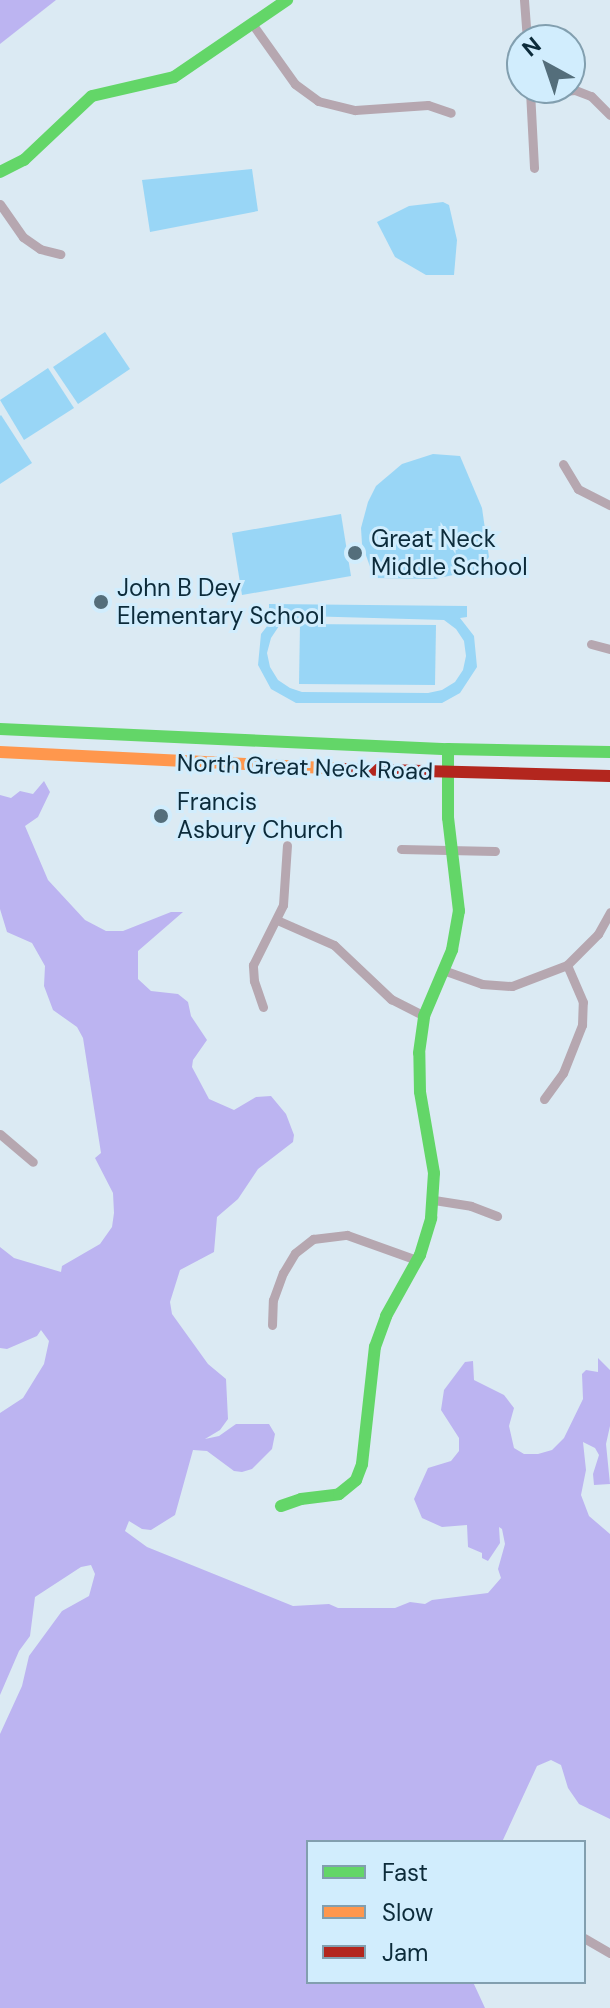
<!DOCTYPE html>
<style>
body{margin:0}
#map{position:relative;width:610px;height:2008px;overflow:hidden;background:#dbeaf3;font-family:"DM Sans",sans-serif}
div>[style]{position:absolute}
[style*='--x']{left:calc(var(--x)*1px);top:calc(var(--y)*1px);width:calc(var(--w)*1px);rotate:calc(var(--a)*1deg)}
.green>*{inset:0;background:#99d6f6}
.water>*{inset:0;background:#bcb4f1}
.street>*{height:9px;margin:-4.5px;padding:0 4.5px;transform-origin:4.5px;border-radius:4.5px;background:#b6a7b0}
.fast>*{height:12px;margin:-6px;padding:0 6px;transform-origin:6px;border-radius:6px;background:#63d668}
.slow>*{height:12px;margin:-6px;padding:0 6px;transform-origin:6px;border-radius:6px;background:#ff974d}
.jam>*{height:12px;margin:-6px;padding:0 6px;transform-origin:6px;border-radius:6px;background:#b3261e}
.dots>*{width:22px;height:22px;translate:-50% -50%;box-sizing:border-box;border:4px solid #d1edfd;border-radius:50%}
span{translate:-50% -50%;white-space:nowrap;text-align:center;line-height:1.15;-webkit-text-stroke:6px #d1edfd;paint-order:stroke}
.poi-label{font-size:24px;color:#0c2b3a}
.left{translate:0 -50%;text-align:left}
.street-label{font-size:24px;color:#0c2b3a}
.legend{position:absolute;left:306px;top:1840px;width:280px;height:144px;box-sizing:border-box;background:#d1edfd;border:2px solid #829faf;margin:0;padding:10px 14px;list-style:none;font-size:24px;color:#0c2b3a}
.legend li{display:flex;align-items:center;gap:16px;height:40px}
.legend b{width:40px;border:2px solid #829faf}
.north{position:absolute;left:506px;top:24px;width:80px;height:80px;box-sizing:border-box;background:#d1edfd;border:2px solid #829faf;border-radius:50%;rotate:320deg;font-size:22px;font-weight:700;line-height:32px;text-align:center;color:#0c2b3a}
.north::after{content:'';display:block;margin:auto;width:28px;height:36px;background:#546e7b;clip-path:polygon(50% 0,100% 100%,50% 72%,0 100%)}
</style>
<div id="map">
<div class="green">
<div style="clip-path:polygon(252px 169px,258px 211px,150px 232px,142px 180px)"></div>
<div style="clip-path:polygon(443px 202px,449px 205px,457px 240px,454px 275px,426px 275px,395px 257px,377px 222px,409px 206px)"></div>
<div style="clip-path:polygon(105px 332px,130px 369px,78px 404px,53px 367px)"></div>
<div style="clip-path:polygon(48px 368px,74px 408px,24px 440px,0 400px)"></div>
<div style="clip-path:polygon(1px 415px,32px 463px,0 484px,0 416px)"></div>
<div style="clip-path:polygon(433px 454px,460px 456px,482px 508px,489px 557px,480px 569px,435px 579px,374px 578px,362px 544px,361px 528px,368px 502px,376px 486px,402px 464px)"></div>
<div style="clip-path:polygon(341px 514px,351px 576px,242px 595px,232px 533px)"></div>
<div style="clip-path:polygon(evenodd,269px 604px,467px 606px,467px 617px,460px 618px,474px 636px,477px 667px,460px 693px,442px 703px,296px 703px,271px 689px,258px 665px,261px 634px,275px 616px,269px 614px,269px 604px,303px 616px,444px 620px,456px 629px,464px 641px,466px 656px,463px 670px,455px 682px,442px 690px,428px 693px,302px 692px,290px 688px,278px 680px,270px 667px,267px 653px,271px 638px,279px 626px,303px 616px)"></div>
<div style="clip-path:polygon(300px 624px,436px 625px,435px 685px,299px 684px)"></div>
</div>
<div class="water">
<div style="clip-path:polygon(0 0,56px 0,0 44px)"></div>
<div style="clip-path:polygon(44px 781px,50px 792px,38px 817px,25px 826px,48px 880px,85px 920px,106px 931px,123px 931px,171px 912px,183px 912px,138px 951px,138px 979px,151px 991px,178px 994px,188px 1002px,191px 1016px,207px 1040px,193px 1060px,192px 1067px,209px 1099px,234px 1110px,256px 1097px,271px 1096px,286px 1114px,294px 1135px,293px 1142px,258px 1169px,238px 1199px,217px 1217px,214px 1252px,180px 1270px,170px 1302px,172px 1314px,208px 1364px,226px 1379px,228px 1419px,220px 1430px,205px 1439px,219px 1436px,236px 1424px,269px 1424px,275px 1434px,272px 1449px,252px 1469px,242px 1472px,234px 1471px,207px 1451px,193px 1450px,175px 1515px,151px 1530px,142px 1529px,129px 1521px,125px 1531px,147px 1547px,293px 1606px,329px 1604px,338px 1608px,395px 1608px,410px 1602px,425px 1604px,432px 1600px,488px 1593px,501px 1578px,498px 1569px,505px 1544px,502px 1529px,499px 1527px,500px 1543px,488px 1561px,482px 1558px,482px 1553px,468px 1547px,467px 1525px,442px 1527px,422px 1518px,414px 1499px,428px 1468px,451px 1461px,459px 1451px,459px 1438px,441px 1410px,444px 1390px,465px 1362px,473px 1361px,474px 1380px,504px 1395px,514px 1408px,509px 1426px,514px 1448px,524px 1454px,538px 1454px,552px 1450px,564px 1438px,583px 1399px,582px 1374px,586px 1370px,598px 1372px,598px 1358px,610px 1370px,610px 1426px,606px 1444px,610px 1484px,594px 1485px,593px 1474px,599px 1455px,595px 1448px,583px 1442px,586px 1470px,581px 1495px,589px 1516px,610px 1534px,610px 1819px,579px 1804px,568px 1788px,561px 1765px,551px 1760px,537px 1766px,502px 1842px,308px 1842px,308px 1982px,473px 1982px,485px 2008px,0 2008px,0 1734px,22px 1686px,29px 1656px,62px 1611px,89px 1596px,95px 1574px,91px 1565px,81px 1567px,35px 1597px,30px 1636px,19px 1651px,0 1695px,0 1413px,23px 1398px,44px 1364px,49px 1341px,41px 1330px,37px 1336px,7px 1349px,0 1348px,0 1247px,14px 1258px,61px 1272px,62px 1266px,100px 1244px,112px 1227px,114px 1213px,113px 1193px,95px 1158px,101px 1153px,83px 1038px,77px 1027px,53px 1010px,44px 986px,45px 966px,32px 943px,7px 932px,0 909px,0 795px,11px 798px,20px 791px,33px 794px)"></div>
</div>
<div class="street">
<div style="--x:524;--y:0;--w:40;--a:85.7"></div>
<div style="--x:253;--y:25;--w:72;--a:54.6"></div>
<div style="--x:295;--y:84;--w:29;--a:36"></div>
<div style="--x:318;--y:101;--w:38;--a:14"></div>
<div style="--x:355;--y:110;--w:73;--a:-3.9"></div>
<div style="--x:428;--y:105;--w:24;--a:19"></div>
<div style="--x:530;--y:91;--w:77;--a:87"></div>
<div style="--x:531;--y:94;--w:44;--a:-5.2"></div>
<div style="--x:575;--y:90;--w:17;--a:21"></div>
<div style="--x:591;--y:96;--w:27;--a:45"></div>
<div style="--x:0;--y:204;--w:40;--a:55.1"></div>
<div style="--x:23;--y:237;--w:21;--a:35"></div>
<div style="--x:40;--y:249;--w:21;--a:14"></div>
<div style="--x:563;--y:464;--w:29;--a:59"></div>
<div style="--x:578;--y:489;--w:36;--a:27"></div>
<div style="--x:591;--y:644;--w:20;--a:15"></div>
<div style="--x:401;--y:849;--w:94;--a:1.2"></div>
<div style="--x:277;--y:920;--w:62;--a:23.7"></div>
<div style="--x:334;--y:945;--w:79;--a:43.5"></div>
<div style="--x:391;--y:999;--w:37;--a:27"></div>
<div style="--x:443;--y:970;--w:41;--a:19.7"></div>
<div style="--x:482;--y:984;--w:30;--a:4"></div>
<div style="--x:512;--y:986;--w:59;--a:-20.9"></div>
<div style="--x:567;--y:965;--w:44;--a:-45"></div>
<div style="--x:598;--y:934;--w:25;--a:-61"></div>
<div style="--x:263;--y:1007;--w:28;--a:-109"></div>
<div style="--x:254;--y:981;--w:16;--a:-94"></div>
<div style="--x:253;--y:965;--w:67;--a:-63.4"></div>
<div style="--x:283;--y:905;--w:60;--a:-86.2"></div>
<div style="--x:544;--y:1099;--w:32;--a:-54"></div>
<div style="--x:563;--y:1073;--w:52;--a:-68.4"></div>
<div style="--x:582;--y:1025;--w:23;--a:-88"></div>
<div style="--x:583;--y:1002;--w:40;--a:-113.4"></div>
<div style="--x:0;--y:1134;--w:43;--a:40.3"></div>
<div style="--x:434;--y:1200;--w:37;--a:9"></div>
<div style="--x:471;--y:1206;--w:28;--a:21"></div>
<div style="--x:272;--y:1325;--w:25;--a:-88"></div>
<div style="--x:273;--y:1300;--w:29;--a:-70"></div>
<div style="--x:283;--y:1273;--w:23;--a:-59"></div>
<div style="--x:295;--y:1253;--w:23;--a:-38"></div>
<div style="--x:313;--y:1239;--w:34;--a:-7"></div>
<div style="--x:347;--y:1235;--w:74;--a:19.7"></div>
<div style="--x:584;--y:1938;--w:30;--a:30"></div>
</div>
<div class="fast">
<div style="--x:0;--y:172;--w:27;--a:-27"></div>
<div style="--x:24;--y:160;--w:93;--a:-43.3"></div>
<div style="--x:92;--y:96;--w:84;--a:-13"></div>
<div style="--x:174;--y:77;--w:137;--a:-34.3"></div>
<div style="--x:0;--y:729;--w:448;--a:2.6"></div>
<div style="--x:448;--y:749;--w:162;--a:1.1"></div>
<div style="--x:281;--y:1506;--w:21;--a:-19"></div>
<div style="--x:301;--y:1499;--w:38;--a:-7"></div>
<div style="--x:339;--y:1494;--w:22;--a:-39"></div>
<div style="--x:356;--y:1480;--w:17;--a:-69"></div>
<div style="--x:362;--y:1464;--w:118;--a:-83.7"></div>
<div style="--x:375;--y:1347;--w:33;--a:-70"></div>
<div style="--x:386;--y:1316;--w:70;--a:-60.9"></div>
<div style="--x:420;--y:1255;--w:39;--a:-73"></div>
<div style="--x:431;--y:1218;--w:45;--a:-86.2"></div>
<div style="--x:434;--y:1173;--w:82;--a:-99.8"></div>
<div style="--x:420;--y:1092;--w:39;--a:-91"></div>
<div style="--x:419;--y:1053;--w:37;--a:-82"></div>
<div style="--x:424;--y:1016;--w:72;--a:-67"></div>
<div style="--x:452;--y:950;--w:40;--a:-80"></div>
<div style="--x:459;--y:911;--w:94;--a:-96.7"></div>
<div style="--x:448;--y:818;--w:69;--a:-90"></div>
</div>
<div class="slow">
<div style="--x:0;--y:752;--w:346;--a:2.8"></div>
</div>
<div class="jam">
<div style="--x:346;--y:769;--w:264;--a:1.5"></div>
</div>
<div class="dots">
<div style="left:355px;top:553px;background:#546e7b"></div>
<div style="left:101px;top:602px;background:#546e7b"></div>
<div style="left:161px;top:816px;background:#546e7b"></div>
</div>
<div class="poi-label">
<span class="left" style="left:371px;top:553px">Great Neck<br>Middle School</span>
<span class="left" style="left:117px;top:602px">John B Dey<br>Elementary School</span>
<span class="left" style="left:177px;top:816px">Francis<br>Asbury Church</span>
</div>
<div class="street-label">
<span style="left:305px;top:767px;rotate:2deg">North Great Neck Road</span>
</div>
<ul class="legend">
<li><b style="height:10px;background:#63d668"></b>Fast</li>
<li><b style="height:10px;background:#ff974d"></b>Slow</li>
<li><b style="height:10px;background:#b3261e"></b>Jam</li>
</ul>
<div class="north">N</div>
</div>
